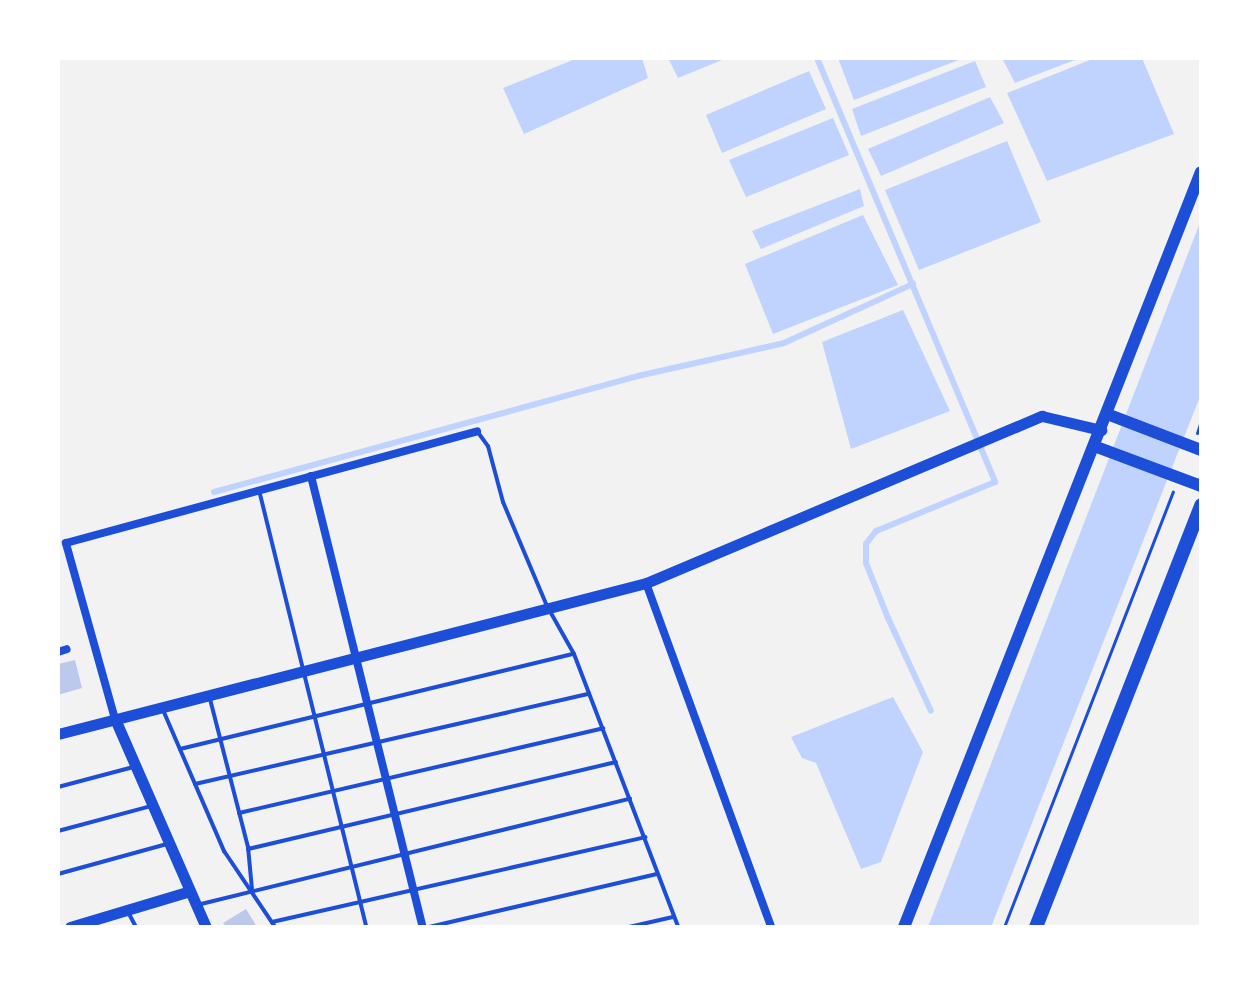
<!DOCTYPE html>
<style>
body{margin:0}
#map{position:relative;width:1259px;height:985px;overflow:hidden;background:#f2f2f2;font-family:Ubuntu,sans-serif}
div>[style]{position:absolute}
[style*='--x']{left:calc(var(--x)*1px);top:calc(var(--y)*1px);width:calc(var(--w)*1px);rotate:calc(var(--a)*1deg)}
.water>*{inset:0;background:#bfd3fe}
.stream>*{height:6px;margin:-3px;padding:0 3px;transform-origin:3px;border-radius:3px;background:#bfd3fe}
.building>*{inset:0;background:#bdc9ec}
.path>*{height:3px;margin:-1.5px;padding:0 1.5px;transform-origin:1.5px;border-radius:1.5px;background:#1d4ed8}
.service>*{height:4px;margin:-2px;padding:0 2px;transform-origin:2px;border-radius:2px;background:#1d4ed8}
.minor>*{height:8px;margin:-4px;padding:0 4px;transform-origin:4px;border-radius:4px;background:#1d4ed8}
.tertiary>*{height:11px;margin:-5.5px;padding:0 5.5px;transform-origin:5.5px;border-radius:5.5px;background:#1d4ed8}
.secondary>*{height:12px;margin:-6px;padding:0 6px;transform-origin:6px;border-radius:6px;background:#1d4ed8}
.primary>*{height:14px;margin:-7px;padding:0 7px;transform-origin:7px;border-radius:7px;background:#1d4ed8}
span{translate:-50% -50%;white-space:nowrap;text-align:center;line-height:1.15;-webkit-text-stroke:8px #fff;paint-order:stroke}
.frame{position:absolute;inset:0;border:60px solid #fff;pointer-events:none}
</style>
<div id="map">
<div class="water">
<div style="clip-path:polygon(578px 58px,642px 58px,648px 78px,524px 134px,503px 88px)"></div>
<div style="clip-path:polygon(668px 58px,727px 58px,678px 78px)"></div>
<div style="clip-path:polygon(838px 58px,964px 58px,854px 100px)"></div>
<div style="clip-path:polygon(1002px 58px,1080px 58px,1015px 83px)"></div>
<div style="clip-path:polygon(1095px 58px,1142px 58px,1174px 134px,1047px 181px,1007px 93px)"></div>
<div style="clip-path:polygon(975px 61px,986px 87px,861px 136px,852px 109px)"></div>
<div style="clip-path:polygon(809px 71px,826px 109px,722px 153px,706px 115px)"></div>
<div style="clip-path:polygon(990px 97px,1004px 123px,881px 176px,868px 149px)"></div>
<div style="clip-path:polygon(833px 118px,849px 155px,746px 197px,729px 160px)"></div>
<div style="clip-path:polygon(1007px 141px,1041px 222px,919px 270px,885px 190px)"></div>
<div style="clip-path:polygon(860px 189px,864px 206px,761px 249px,752px 231px)"></div>
<div style="clip-path:polygon(863px 215px,898px 285px,773px 334px,745px 264px)"></div>
<div style="clip-path:polygon(1201px 220px,1201px 394px,991px 927px,928px 927px)"></div>
<div style="clip-path:polygon(903px 310px,950px 411px,851px 449px,822px 342px)"></div>
<div style="clip-path:polygon(893px 697px,923px 752px,881px 862px,861px 869px,816px 763px,802px 758px,791px 737px)"></div>
</div>
<div class="stream">
<div style="--x:817;--y:58;--w:460;--a:67.2"></div>
<div style="--x:995;--y:482;--w:129;--a:157.6"></div>
<div style="--x:876;--y:531;--w:16;--a:128"></div>
<div style="--x:866;--y:544;--w:19;--a:90"></div>
<div style="--x:866;--y:563;--w:59;--a:68.2"></div>
<div style="--x:888;--y:618;--w:102;--a:65.2"></div>
<div style="--x:214;--y:492;--w:440;--a:-15.3"></div>
<div style="--x:638;--y:376;--w:150;--a:-12.7"></div>
<div style="--x:784;--y:343;--w:142;--a:-24.6"></div>
</div>
<div class="building">
<div style="clip-path:polygon(75px 660px,82px 688px,58px 695px,58px 664px)"></div>
<div style="clip-path:polygon(246px 909px,257px 927px,226px 927px,223px 923px)"></div>
</div>
<div class="path">
<div style="--x:1197;--y:433;--w:13;--a:-72"></div>
<div style="--x:1004;--y:927;--w:467;--a:-68.8"></div>
</div>
<div class="service">
<div style="--x:477;--y:431;--w:19;--a:54"></div>
<div style="--x:488;--y:446;--w:58;--a:75"></div>
<div style="--x:503;--y:502;--w:113;--a:67.1"></div>
<div style="--x:547;--y:606;--w:55;--a:60.6"></div>
<div style="--x:574;--y:654;--w:292;--a:69.1"></div>
<div style="--x:259;--y:490;--w:450;--a:76.2"></div>
<div style="--x:210;--y:699;--w:153;--a:75.6"></div>
<div style="--x:248;--y:847;--w:42;--a:84.6"></div>
<div style="--x:163;--y:710;--w:154;--a:66.6"></div>
<div style="--x:224;--y:851;--w:92;--a:56.1"></div>
<div style="--x:180;--y:749;--w:405;--a:-13.6"></div>
<div style="--x:195;--y:784;--w:404;--a:-12.9"></div>
<div style="--x:58;--y:787;--w:78;--a:-14.9"></div>
<div style="--x:239;--y:813;--w:374;--a:-13.1"></div>
<div style="--x:58;--y:831;--w:96;--a:-15"></div>
<div style="--x:248;--y:849;--w:378;--a:-13.3"></div>
<div style="--x:58;--y:874;--w:113;--a:-15.4"></div>
<div style="--x:197;--y:905;--w:446;--a:-13.8"></div>
<div style="--x:128;--y:912;--w:17;--a:62"></div>
<div style="--x:272;--y:922;--w:383;--a:-12.8"></div>
<div style="--x:429;--y:927;--w:234;--a:-13.1"></div>
<div style="--x:629;--y:927;--w:45;--a:-12.8"></div>
</div>
<div class="minor">
<div style="--x:311;--y:476;--w:465;--a:76.1"></div>
<div style="--x:646;--y:583;--w:366;--a:70"></div>
<div style="--x:58;--y:652;--w:9;--a:-18"></div>
<div style="--x:115;--y:719;--w:183;--a:-105.6"></div>
<div style="--x:66;--y:543;--w:426;--a:-15.2"></div>
</div>
<div class="tertiary">
<div style="--x:115;--y:719;--w:227;--a:66.4"></div>
<div style="--x:58;--y:734;--w:607;--a:-14.4"></div>
<div style="--x:646;--y:583;--w:430;--a:-22.9"></div>
<div style="--x:1042;--y:416;--w:61;--a:13.3"></div>
<div style="--x:70;--y:927;--w:122;--a:-16.7"></div>
</div>
<div class="secondary">
<div style="--x:1107;--y:414;--w:101;--a:21"></div>
<div style="--x:1094;--y:446;--w:114;--a:20.5"></div>
<div style="--x:904;--y:927;--w:811;--a:-68.53"></div>
</div>
<div class="primary">
<div style="--x:1036;--y:927;--w:453;--a:-68.6"></div>
</div>
<div class="frame"></div>
</div>
